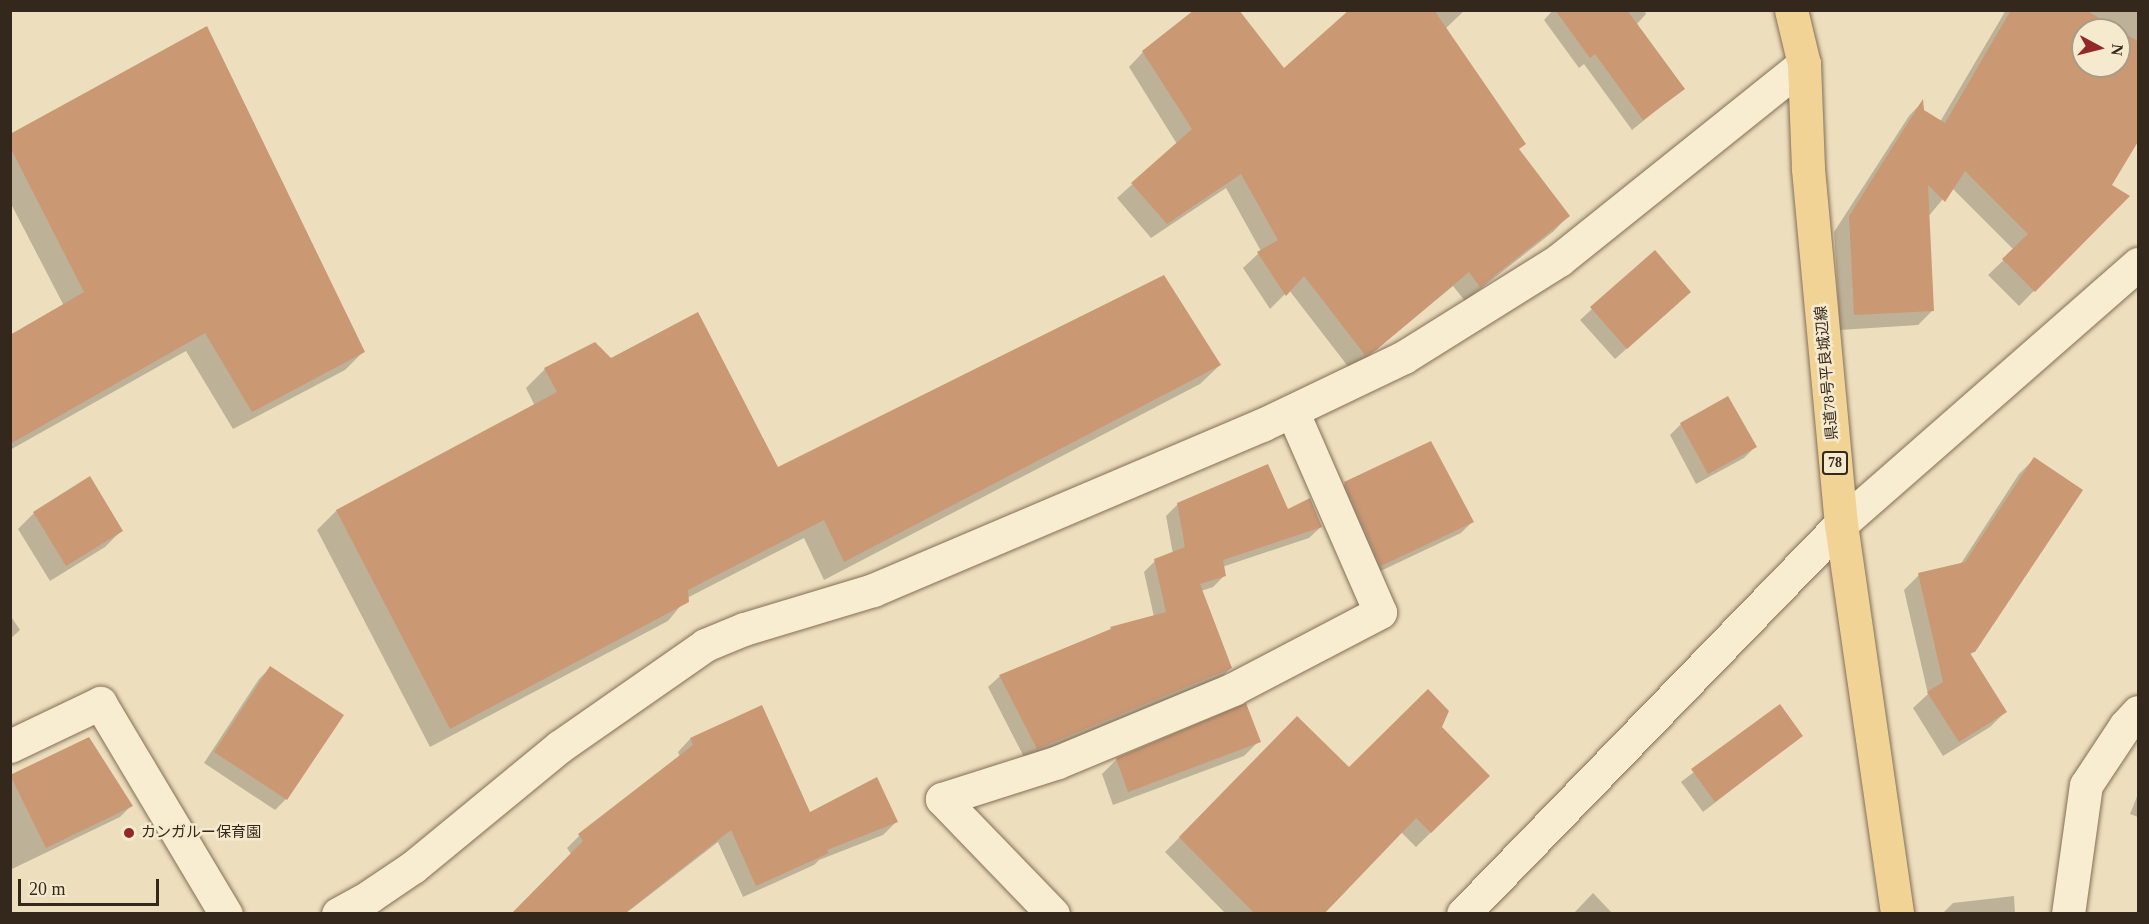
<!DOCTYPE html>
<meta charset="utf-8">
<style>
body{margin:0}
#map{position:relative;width:2149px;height:924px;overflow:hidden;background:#eddfbe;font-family:"Times New Roman","Noto Sans JP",serif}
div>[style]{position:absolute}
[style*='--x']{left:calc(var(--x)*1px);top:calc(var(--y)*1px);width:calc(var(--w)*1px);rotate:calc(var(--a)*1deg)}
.shadow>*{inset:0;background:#0003}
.building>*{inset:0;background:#cb9874}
.roads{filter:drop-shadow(0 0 2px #856f57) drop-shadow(0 0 2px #856f57)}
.minor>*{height:33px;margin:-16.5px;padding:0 16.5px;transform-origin:16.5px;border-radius:16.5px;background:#f8ecd1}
.major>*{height:33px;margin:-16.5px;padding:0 16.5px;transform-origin:16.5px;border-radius:16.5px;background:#f1d495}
.dots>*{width:16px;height:16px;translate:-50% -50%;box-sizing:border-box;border:3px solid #f5e9ce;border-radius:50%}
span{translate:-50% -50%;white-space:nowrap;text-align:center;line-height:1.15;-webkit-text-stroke:5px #f5e9ce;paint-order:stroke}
.shield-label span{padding:2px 4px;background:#f5e9ce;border:2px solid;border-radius:4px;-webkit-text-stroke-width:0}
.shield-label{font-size:14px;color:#34281c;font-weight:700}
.street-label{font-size:15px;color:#34281c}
.poi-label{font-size:15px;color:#34281c}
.left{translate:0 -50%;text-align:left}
.frame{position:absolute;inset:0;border:12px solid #34281c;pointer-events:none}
.north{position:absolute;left:2071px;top:18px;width:60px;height:60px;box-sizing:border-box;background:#f5e9ce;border:2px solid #a89c87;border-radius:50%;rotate:97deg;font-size:16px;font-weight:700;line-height:24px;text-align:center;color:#34281c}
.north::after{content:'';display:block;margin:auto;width:21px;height:27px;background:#932829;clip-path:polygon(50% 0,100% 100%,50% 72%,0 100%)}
.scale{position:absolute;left:18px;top:879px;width:141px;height:27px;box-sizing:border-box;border:3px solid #34281c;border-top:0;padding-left:8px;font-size:18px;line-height:21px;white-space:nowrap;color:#34281c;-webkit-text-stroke:4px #f5e9ce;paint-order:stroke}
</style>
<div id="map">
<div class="shadow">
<div style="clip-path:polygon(1352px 10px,1465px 10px,1445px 29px,1517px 150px,1568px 216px,1554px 231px,1465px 301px,1453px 286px,1359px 364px,1350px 369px,1289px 290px,1270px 309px,1243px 268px,1261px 251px,1226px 188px,1151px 238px,1117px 198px,1177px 144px,1129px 67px,1143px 52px,1284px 70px)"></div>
<div style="clip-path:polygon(1553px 10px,1644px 10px,1646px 14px,1636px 25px,1683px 89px,1632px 130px,1584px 64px,1579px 68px,1544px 20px)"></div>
<div style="clip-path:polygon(evenodd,2006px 10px,2138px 10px,2138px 137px,2109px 186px,2128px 196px,2019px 306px,1988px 275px,2014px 250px,1952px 188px,1928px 217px,1933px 310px,1918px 325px,1840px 330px,1834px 232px,1909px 116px,1922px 102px,1922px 111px,1940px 122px,2006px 10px,2083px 30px,2119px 30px,2119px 66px,2083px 66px,2083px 30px)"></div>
<div style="clip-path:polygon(10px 135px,363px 352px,345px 370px,233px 429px,186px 351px,10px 450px,10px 334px,12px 336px,64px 306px,10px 202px)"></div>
<div style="clip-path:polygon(1654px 252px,1678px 303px,1615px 359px,1580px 320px)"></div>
<div style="clip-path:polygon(610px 360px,778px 469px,1220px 365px,1200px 384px,824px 580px,804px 538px,687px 598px,668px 621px,430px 747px,317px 530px,336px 511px,535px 406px,526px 388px,545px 369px)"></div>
<div style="clip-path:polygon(1681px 424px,1755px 447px,1744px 458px,1696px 484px,1670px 435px)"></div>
<div style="clip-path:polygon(1431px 443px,1473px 521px,1461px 533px,1370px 576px,1333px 495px,1345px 484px)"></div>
<div style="clip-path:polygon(2034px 459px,1974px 651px,1970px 655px,2005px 712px,1990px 727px,1943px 756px,1913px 708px,1928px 694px,1904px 590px,1919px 575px,1960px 565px,2019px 474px)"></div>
<div style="clip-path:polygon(1178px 504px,1287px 511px,1321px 527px,1309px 538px,1222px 567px,1224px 576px,1213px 587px,1201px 591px,1231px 668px,1219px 679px,1025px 759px,988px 687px,1000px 676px,1111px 629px,1154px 617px,1144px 572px,1155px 561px,1173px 554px,1166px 516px)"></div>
<div style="clip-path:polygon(34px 513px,121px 531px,105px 547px,50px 581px,18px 529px)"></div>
<div style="clip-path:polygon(10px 615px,20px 630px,10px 639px)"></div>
<div style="clip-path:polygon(270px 668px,286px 799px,275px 810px,204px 763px,259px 679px)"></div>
<div style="clip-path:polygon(1779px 706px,1801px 736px,1703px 812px,1681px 782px)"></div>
<div style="clip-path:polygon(761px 707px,810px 814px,896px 822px,883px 835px,819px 860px,814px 865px,743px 897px,718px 842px,625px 914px,513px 914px,571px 854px,567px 848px,579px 836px,680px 757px,678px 752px,690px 739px)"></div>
<div style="clip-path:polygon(1297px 718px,1349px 769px,1440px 727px,1488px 776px,1416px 847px,1401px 832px,1323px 914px,1226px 914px,1165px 852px)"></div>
<div style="clip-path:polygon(89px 739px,131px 806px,120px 817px,10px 870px,10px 777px)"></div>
<div style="clip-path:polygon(1259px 741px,1244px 756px,1113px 805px,1102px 774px,1117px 759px)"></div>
<div style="clip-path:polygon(2138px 794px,2138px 817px,2130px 814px)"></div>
<div style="clip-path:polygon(1593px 893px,1613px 914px,1573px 914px)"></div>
<div style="clip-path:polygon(2014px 896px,2015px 914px,1942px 914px,1953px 903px)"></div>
</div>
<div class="building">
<div style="clip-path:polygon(1194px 10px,1239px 10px,1284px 68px,1349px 10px,1434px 10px,1526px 144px,1519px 149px,1570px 216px,1480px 287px,1469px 272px,1376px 350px,1365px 355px,1304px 276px,1286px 296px,1257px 252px,1278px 240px,1241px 174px,1167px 224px,1131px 183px,1192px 129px,1142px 51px)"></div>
<div style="clip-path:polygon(1555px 10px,1627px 10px,1685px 89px,1643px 120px,1595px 54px,1590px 58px)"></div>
<div style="clip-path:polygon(2011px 10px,2086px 10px,2119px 30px,2083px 30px,2083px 66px,2119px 66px,2119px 30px,2139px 42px,2139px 140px,2112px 185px,2130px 196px,2035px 292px,2002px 259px,2028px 234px,1965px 171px,1945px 202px,1928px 185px,1934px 311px,1854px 315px,1849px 216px,1923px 99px,1924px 110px,1945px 123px)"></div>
<div style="clip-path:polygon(207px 26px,365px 352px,252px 412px,205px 333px,10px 444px,10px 335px,84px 292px,10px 147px,10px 134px)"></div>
<div style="clip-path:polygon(1655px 250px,1691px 292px,1627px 349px,1590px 307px)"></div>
<div style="clip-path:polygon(1164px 275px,1221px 365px,844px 562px,824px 520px,688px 590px,689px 602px,450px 729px,336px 510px,557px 392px,544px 368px,595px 342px,611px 358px,698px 312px,778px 467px)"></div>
<div style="clip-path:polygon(1728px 396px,1757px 447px,1708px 474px,1680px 423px)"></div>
<div style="clip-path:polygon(1431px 441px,1474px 522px,1381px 566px,1344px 482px)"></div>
<div style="clip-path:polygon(2034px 457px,2083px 490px,1975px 652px,1970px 653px,2007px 712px,1959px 742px,1927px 692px,1943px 682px,1918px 573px,1965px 562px)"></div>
<div style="clip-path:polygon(1268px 464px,1288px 509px,1310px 498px,1322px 527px,1223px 560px,1226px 576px,1200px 584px,1232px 668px,1037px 749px,999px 675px,1111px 629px,1110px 627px,1166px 612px,1154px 559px,1185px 547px,1177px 503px)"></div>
<div style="clip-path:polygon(90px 476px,123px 531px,66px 566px,33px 512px)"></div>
<div style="clip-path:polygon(270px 666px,344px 715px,287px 800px,214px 752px)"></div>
<div style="clip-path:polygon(1428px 689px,1449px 711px,1442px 727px,1490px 776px,1431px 833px,1416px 818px,1324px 914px,1255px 914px,1179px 837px,1297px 716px,1349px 767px)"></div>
<div style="clip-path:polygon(1246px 703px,1261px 742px,1128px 792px,1116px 758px)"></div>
<div style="clip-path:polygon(1780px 704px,1803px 736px,1715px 802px,1691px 769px)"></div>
<div style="clip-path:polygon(762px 705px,810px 812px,877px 777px,898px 822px,827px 850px,829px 853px,756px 886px,731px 830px,624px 914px,511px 914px,583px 841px,578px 834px,693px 745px,690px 738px)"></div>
<div style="clip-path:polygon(89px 737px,133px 806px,46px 848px,10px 775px)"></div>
</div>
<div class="roads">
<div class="minor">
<div style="--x:10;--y:746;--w:100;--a:-25.5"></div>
<div style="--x:100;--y:703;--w:246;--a:59.2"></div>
<div style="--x:338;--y:914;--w:37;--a:-29"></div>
<div style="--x:370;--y:896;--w:52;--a:-34"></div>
<div style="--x:413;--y:867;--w:189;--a:-39.4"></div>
<div style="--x:559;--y:747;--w:178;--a:-34.9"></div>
<div style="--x:705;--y:645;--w:42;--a:-22.3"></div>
<div style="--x:744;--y:629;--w:135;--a:-16.8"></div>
<div style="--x:873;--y:590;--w:423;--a:-23"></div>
<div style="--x:1262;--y:425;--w:157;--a:-25.6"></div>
<div style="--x:1404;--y:357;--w:183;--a:-32"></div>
<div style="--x:1559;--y:260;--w:314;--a:-38.7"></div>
<div style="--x:1053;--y:914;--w:160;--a:-134"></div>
<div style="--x:942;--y:799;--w:122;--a:-17.7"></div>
<div style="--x:1058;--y:762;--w:190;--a:-22.6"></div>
<div style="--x:1233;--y:689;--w:166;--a:-27.6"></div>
<div style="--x:1380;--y:612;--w:219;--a:-113.6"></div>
<div style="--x:1463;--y:914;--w:543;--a:-45.9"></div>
<div style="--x:1841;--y:524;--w:395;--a:-41.2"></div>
<div style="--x:2068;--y:914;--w:130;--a:-82.1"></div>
<div style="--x:2086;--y:785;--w:71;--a:-56.5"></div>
<div style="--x:2125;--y:726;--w:19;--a:-47"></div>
</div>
<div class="major">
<div style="--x:1791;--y:10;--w:56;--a:76.5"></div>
<div style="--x:1804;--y:64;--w:105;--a:87.8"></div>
<div style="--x:1808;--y:169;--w:357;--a:84.7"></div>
<div style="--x:1841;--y:524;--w:394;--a:81.8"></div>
</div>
</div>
<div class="dots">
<div style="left:129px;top:833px;background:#932829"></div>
</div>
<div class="shield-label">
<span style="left:1835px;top:463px">78</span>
</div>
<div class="street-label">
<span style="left:1827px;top:373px;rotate:-95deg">県道78号平良城辺線</span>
</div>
<div class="poi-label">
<span class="left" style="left:141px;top:833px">カンガルー保育園</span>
</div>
<div class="frame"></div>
<div class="north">N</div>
<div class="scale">20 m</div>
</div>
